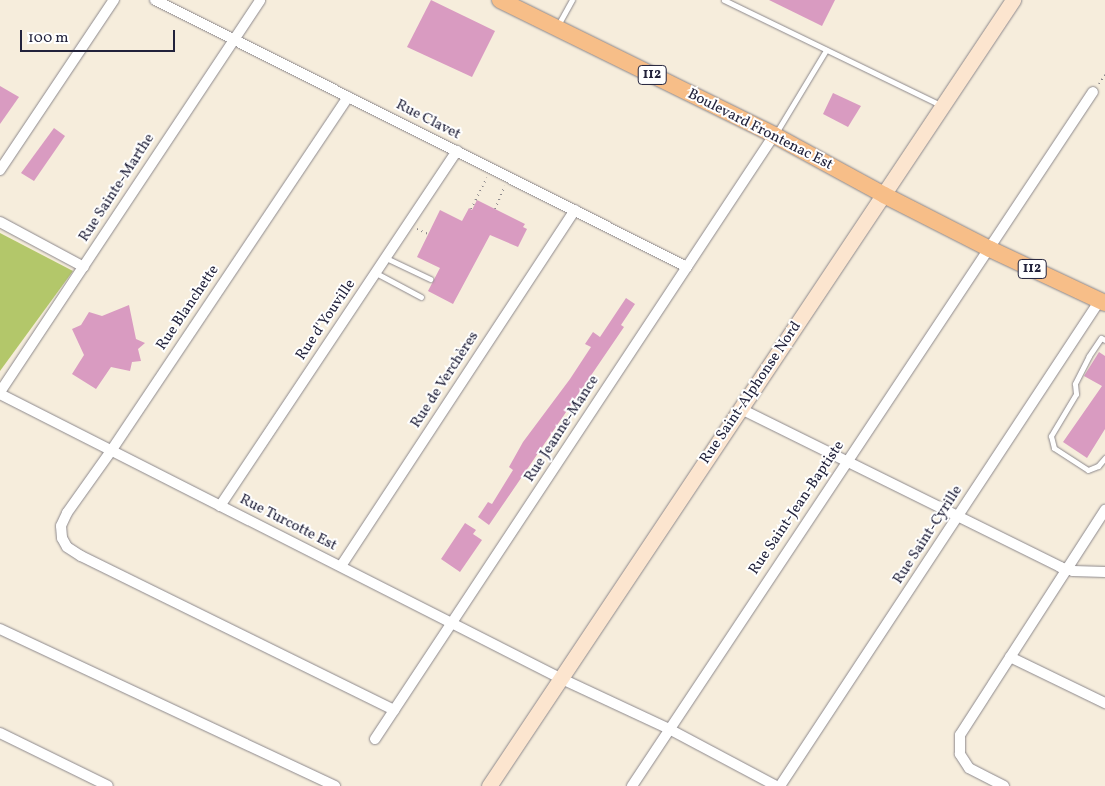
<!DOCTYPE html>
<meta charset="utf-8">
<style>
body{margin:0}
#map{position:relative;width:1105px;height:786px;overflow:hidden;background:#f6eddc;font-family:Vollkorn,serif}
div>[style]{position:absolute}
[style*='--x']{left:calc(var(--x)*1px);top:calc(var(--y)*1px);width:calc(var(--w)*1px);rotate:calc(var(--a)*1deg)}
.green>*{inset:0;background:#b3c76a}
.building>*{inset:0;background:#d99bc1}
.path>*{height:2px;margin-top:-1px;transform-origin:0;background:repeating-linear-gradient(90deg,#8c888c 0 1px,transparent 0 5px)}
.roads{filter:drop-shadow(0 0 1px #8c888c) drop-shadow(0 0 1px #8c888c)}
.lane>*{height:5px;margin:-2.5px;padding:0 2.5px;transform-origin:2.5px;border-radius:2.5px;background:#fff}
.street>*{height:10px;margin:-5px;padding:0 5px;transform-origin:5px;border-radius:5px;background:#fff}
.secondary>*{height:15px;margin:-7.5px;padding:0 7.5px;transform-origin:7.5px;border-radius:7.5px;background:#fce5cf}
.primary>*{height:16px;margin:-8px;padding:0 8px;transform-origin:8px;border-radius:8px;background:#f7be88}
span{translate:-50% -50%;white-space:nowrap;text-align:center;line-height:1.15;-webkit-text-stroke:4px #fff;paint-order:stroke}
.shield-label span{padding:1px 4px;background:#fff;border:1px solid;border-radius:4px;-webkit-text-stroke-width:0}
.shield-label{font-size:14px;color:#22223b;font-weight:700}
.street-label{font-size:15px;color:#22223b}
.scale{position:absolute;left:20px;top:30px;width:155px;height:22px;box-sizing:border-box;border:2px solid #22223b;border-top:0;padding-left:6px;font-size:15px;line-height:18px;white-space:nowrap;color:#22223b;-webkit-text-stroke:4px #fff;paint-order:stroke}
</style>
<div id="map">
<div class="green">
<div style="clip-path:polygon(0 233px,73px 271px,0 371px)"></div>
</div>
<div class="building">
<div style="clip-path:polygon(431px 0,495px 31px,472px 77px,407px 47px)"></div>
<div style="clip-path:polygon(769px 0,835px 0,822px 26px)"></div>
<div style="clip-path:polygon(0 86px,19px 97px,0 124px)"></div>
<div style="clip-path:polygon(833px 93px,861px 106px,848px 127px,823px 114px)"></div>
<div style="clip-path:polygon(54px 128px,65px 136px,34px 181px,21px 173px)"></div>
<div style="clip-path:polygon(477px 200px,525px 224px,523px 227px,527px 229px,518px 247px,490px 235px,453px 304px,428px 291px,440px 268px,417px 257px,440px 210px,462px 221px,469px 208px,472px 210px)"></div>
<div style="clip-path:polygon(626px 298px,635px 304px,621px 325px,624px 327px,489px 525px,478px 517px,488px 502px,492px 504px,513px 470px,509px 467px,523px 442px,570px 379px,591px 347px,585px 344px,593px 332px,600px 337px)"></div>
<div style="clip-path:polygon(129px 305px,136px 339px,145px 343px,138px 349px,141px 361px,132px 362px,130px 371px,111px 367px,96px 389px,72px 374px,84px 355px,72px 329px,81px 325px,89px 312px,102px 316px)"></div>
<div style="clip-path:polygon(1099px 352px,1105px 356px,1105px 429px,1087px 458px,1063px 442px,1102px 386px,1084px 376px)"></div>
<div style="clip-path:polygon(465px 523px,476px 530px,473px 534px,482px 540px,460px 572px,441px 559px)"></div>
</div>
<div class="path">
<div style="--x:1099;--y:84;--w:11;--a:-56"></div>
<div style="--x:471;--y:209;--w:35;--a:-63"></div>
<div style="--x:495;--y:209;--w:25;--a:-67"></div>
<div style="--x:417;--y:229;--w:12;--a:24"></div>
</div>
<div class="roads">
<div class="lane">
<div style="--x:724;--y:0;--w:240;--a:25.9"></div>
<div style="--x:558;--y:25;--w:29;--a:-61"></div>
<div style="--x:776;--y:133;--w:97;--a:-58.9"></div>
<div style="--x:386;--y:258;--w:49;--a:25.5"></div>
<div style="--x:376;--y:273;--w:51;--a:28.1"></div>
<div style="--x:1105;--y:340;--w:4;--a:-153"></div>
<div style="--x:1101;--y:338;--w:22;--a:124"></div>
<div style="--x:1089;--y:356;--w:31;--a:117"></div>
<div style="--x:1075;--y:384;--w:10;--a:84"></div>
<div style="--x:1076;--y:394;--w:49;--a:120.8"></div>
<div style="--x:1051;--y:436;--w:12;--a:76"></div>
<div style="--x:1054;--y:448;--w:40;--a:32.9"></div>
<div style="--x:1088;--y:470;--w:11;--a:-22"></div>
<div style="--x:1098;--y:466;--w:11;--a:-49"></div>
</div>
<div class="street">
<div style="--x:155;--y:0;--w:595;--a:26.65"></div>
<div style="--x:348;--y:97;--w:426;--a:123.8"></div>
<div style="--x:111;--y:451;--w:76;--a:125.4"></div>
<div style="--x:67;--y:513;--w:14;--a:115"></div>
<div style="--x:61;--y:526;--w:12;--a:85"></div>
<div style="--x:62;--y:538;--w:10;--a:61"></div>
<div style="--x:67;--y:547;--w:17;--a:33"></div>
<div style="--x:81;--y:556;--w:349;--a:26.2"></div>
<div style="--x:0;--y:170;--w:205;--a:-56.2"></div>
<div style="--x:0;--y:222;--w:95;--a:28.2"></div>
<div style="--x:0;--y:392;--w:470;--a:-56.4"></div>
<div style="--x:0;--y:394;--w:630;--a:26.89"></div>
<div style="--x:562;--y:679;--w:118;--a:25"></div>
<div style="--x:669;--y:729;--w:121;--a:28"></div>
<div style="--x:741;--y:409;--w:356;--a:26.3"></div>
<div style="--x:1060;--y:567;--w:14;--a:17"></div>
<div style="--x:1073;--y:571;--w:32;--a:2"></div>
<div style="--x:220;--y:506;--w:427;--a:-56.3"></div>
<div style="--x:341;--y:566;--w:426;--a:-56.7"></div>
<div style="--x:0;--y:629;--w:370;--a:25.1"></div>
<div style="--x:1010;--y:657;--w:106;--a:25.8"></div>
<div style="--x:0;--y:733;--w:120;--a:26.1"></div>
<div style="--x:375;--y:739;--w:724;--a:-56.55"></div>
<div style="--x:632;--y:786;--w:833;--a:-56.41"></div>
<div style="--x:780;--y:786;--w:582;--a:-56.64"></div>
<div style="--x:1004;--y:786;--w:39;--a:-153"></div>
<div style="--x:969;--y:768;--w:17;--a:-123"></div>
<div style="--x:960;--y:754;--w:19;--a:-90"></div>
<div style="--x:960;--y:735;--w:268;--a:-57.2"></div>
</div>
<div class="secondary">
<div style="--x:489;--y:786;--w:945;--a:-56.31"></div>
</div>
<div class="primary">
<div style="--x:500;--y:0;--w:305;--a:26.2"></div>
<div style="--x:774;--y:135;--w:125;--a:28.6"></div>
<div style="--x:884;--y:195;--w:119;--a:27"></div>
<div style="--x:990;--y:249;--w:127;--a:25.2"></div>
</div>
</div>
<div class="shield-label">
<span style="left:652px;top:75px">112</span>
<span style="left:1032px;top:269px">112</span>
</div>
<div class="street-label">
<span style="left:428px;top:120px;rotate:27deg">Rue Clavet</span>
<span style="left:760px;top:130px;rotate:27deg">Boulevard Frontenac Est</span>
<span style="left:117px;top:188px;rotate:-57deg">Rue Sainte-Marthe</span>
<span style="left:188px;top:308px;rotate:-56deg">Rue Blanchette</span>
<span style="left:326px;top:320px;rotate:-56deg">Rue d'Youville</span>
<span style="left:445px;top:380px;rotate:-57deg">Rue de Verchères</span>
<span style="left:751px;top:393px;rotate:-56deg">Rue Saint-Alphonse Nord</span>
<span style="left:562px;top:429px;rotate:-57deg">Rue Jeanne-Mance</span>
<span style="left:797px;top:508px;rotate:-56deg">Rue Saint-Jean-Baptiste</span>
<span style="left:288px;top:523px;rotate:27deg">Rue Turcotte Est</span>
<span style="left:928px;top:535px;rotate:-57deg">Rue Saint-Cyrille</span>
</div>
<div class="scale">100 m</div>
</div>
